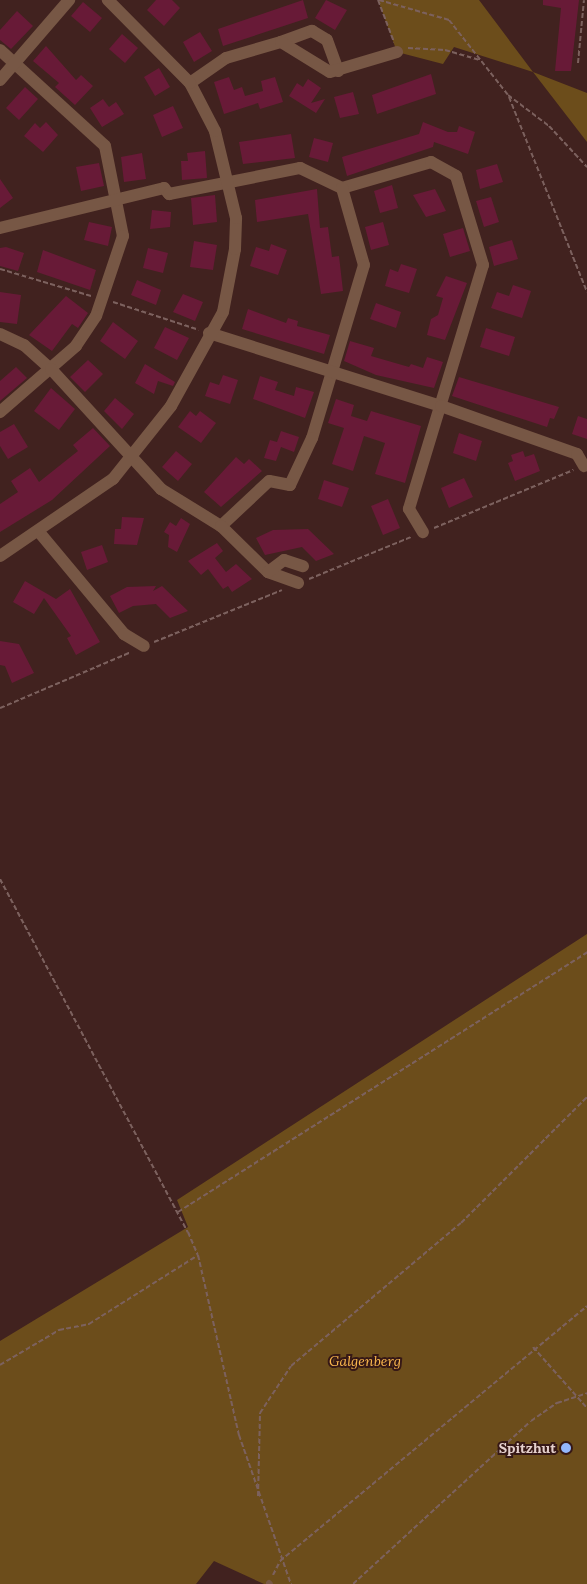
<!DOCTYPE html>
<style>
body{margin:0}
#map{position:relative;width:587px;height:1584px;overflow:hidden;background:#41221f;font-family:Lora,serif}
div>[style]{position:absolute}
[style*='--x']{left:calc(var(--x)*1px);top:calc(var(--y)*1px);width:calc(var(--w)*1px);rotate:calc(var(--a)*1deg)}
.green>*{inset:0;background:#6c4d1b}
.building>*{inset:0;background:#681a37}
.path>*{height:2px;margin-top:-1px;transform-origin:0;background:repeating-linear-gradient(90deg,#7c615e 0 5px,transparent 0 7.5px)}
.service>*{height:6px;margin:-3px;padding:0 3px;transform-origin:3px;border-radius:3px;background:#775745}
.minor>*{height:12px;margin:-6px;padding:0 6px;transform-origin:6px;border-radius:6px;background:#775745}
.dots>*{width:14px;height:14px;translate:-50% -50%;box-sizing:border-box;border:2px solid #361816;border-radius:50%}
span{translate:-50% -50%;white-space:nowrap;text-align:center;line-height:1.15;-webkit-text-stroke:4px #361816;paint-order:stroke}
.park-label{font-size:14px;color:#fcb94e;font-style:italic}
.poi-label{font-size:14px;color:#e5d0cd;font-weight:700}
.right{translate:-100% -50%;text-align:right}
</style>
<div id="map">
<div class="green">
<div style="clip-path:polygon(378px 0,479px 0,533px 72px,587px 93px,587px 142px,533px 72px,454px 47px,443px 64px,397px 52px)"></div>
<div style="clip-path:polygon(587px 934px,587px 1584px,264px 1584px,214px 1561px,196px 1584px,0 1584px,0 1341px,188px 1227px,177px 1200px)"></div>
</div>
<div class="building">
<div style="clip-path:polygon(156px 0,172px 0,180px 8px,164px 26px,147px 10px)"></div>
<div style="clip-path:polygon(303px 0,308px 18px,223px 46px,218px 29px)"></div>
<div style="clip-path:polygon(326px 0,347px 10px,335px 30px,315px 18px)"></div>
<div style="clip-path:polygon(543px 0,579px 0,571px 71px,555px 71px,561px 8px,543px 5px)"></div>
<div style="clip-path:polygon(83px 2px,102px 18px,90px 32px,71px 16px)"></div>
<div style="clip-path:polygon(17px 11px,33px 26px,11px 49px,0 40px,0 30px)"></div>
<div style="clip-path:polygon(200px 32px,212px 51px,194px 62px,183px 42px)"></div>
<div style="clip-path:polygon(122px 34px,138px 48px,125px 63px,109px 49px)"></div>
<div style="clip-path:polygon(46px 46px,76px 80px,81px 75px,93px 86px,75px 105px,55px 87px,59px 83px,33px 61px)"></div>
<div style="clip-path:polygon(159px 68px,170px 87px,155px 96px,144px 77px)"></div>
<div style="clip-path:polygon(431px 74px,436px 94px,377px 114px,372px 95px)"></div>
<div style="clip-path:polygon(229px 77px,234px 90px,242px 87px,245px 96px,263px 91px,261px 81px,275px 77px,283px 102px,260px 109px,258px 103px,224px 114px,214px 82px)"></div>
<div style="clip-path:polygon(308px 79px,321px 88px,311px 103px,325px 99px,316px 113px,289px 96px,297px 83px,303px 87px)"></div>
<div style="clip-path:polygon(25px 87px,38px 99px,19px 120px,6px 108px)"></div>
<div style="clip-path:polygon(353px 92px,359px 114px,340px 118px,334px 97px)"></div>
<div style="clip-path:polygon(103px 99px,109px 107px,116px 102px,124px 114px,102px 127px,90px 108px)"></div>
<div style="clip-path:polygon(173px 106px,183px 128px,162px 137px,153px 115px)"></div>
<div style="clip-path:polygon(46px 122px,58px 135px,43px 152px,24px 136px,35px 123px,40px 128px)"></div>
<div style="clip-path:polygon(423px 122px,448px 132px,457px 132px,459px 126px,475px 132px,468px 154px,434px 142px,433px 147px,347px 176px,342px 157px,419px 134px)"></div>
<div style="clip-path:polygon(291px 134px,295px 158px,243px 164px,239px 142px)"></div>
<div style="clip-path:polygon(314px 138px,333px 143px,328px 162px,309px 157px)"></div>
<div style="clip-path:polygon(205px 151px,207px 178px,182px 180px,181px 161px,188px 161px,187px 153px)"></div>
<div style="clip-path:polygon(142px 153px,146px 179px,124px 182px,121px 157px)"></div>
<div style="clip-path:polygon(99px 163px,104px 186px,81px 191px,76px 167px)"></div>
<div style="clip-path:polygon(497px 164px,503px 182px,480px 189px,476px 170px)"></div>
<div style="clip-path:polygon(0 179px,13px 198px,0 208px)"></div>
<div style="clip-path:polygon(392px 185px,398px 208px,380px 213px,374px 191px)"></div>
<div style="clip-path:polygon(317px 189px,320px 228px,328px 227px,332px 257px,339px 256px,343px 291px,321px 294px,308px 214px,257px 222px,255px 200px)"></div>
<div style="clip-path:polygon(435px 189px,446px 211px,426px 217px,413px 195px)"></div>
<div style="clip-path:polygon(215px 195px,217px 222px,193px 225px,191px 198px)"></div>
<div style="clip-path:polygon(491px 197px,499px 222px,484px 227px,476px 201px)"></div>
<div style="clip-path:polygon(152px 210px,171px 212px,170px 227px,150px 229px)"></div>
<div style="clip-path:polygon(89px 222px,112px 227px,108px 246px,84px 240px)"></div>
<div style="clip-path:polygon(383px 222px,389px 245px,371px 250px,365px 227px)"></div>
<div style="clip-path:polygon(463px 228px,470px 251px,450px 257px,443px 234px)"></div>
<div style="clip-path:polygon(512px 240px,518px 259px,494px 266px,489px 247px)"></div>
<div style="clip-path:polygon(194px 241px,217px 245px,213px 270px,190px 267px)"></div>
<div style="clip-path:polygon(271px 244px,287px 250px,278px 275px,250px 266px,256px 247px,269px 251px)"></div>
<div style="clip-path:polygon(6px 247px,24px 253px,18px 271px,0 266px,0 248px)"></div>
<div style="clip-path:polygon(148px 248px,168px 253px,163px 273px,143px 268px)"></div>
<div style="clip-path:polygon(43px 250px,96px 270px,90px 290px,37px 272px)"></div>
<div style="clip-path:polygon(401px 264px,417px 269px,409px 293px,385px 286px,390px 269px,398px 272px)"></div>
<div style="clip-path:polygon(446px 276px,467px 283px,445px 340px,427px 335px,431px 319px,438px 315px,443px 298px,436px 296px)"></div>
<div style="clip-path:polygon(137px 280px,161px 290px,156px 305px,131px 295px)"></div>
<div style="clip-path:polygon(513px 285px,531px 291px,522px 318px,491px 308px,497px 292px,509px 296px)"></div>
<div style="clip-path:polygon(0 292px,21px 295px,17px 324px,0 322px)"></div>
<div style="clip-path:polygon(183px 294px,203px 302px,195px 321px,173px 312px)"></div>
<div style="clip-path:polygon(66px 296px,88px 313px,78px 328px,72px 324px,52px 351px,29px 335px)"></div>
<div style="clip-path:polygon(376px 303px,401px 312px,396px 328px,370px 319px)"></div>
<div style="clip-path:polygon(248px 309px,286px 323px,288px 318px,298px 321px,297px 326px,330px 335px,324px 354px,242px 329px)"></div>
<div style="clip-path:polygon(113px 322px,138px 341px,125px 359px,100px 341px)"></div>
<div style="clip-path:polygon(165px 327px,189px 338px,177px 360px,154px 348px)"></div>
<div style="clip-path:polygon(486px 328px,515px 337px,509px 356px,480px 347px)"></div>
<div style="clip-path:polygon(350px 341px,374px 348px,371px 356px,409px 367px,411px 364px,423px 368px,427px 357px,443px 362px,434px 388px,376px 375px,344px 361px)"></div>
<div style="clip-path:polygon(88px 360px,103px 374px,85px 392px,70px 377px)"></div>
<div style="clip-path:polygon(145px 364px,175px 382px,173px 386px,158px 381px,154px 394px,135px 383px)"></div>
<div style="clip-path:polygon(16px 367px,27px 378px,0 401px,0 381px)"></div>
<div style="clip-path:polygon(223px 375px,238px 380px,230px 404px,205px 396px,210px 382px,219px 385px)"></div>
<div style="clip-path:polygon(260px 376px,278px 382px,275px 390px,294px 396px,296px 387px,314px 392px,305px 418px,253px 399px)"></div>
<div style="clip-path:polygon(459px 377px,559px 407px,554px 419px,550px 418px,547px 427px,452px 396px)"></div>
<div style="clip-path:polygon(51px 388px,75px 409px,59px 430px,34px 411px)"></div>
<div style="clip-path:polygon(115px 398px,134px 414px,122px 429px,104px 411px)"></div>
<div style="clip-path:polygon(336px 399px,354px 405px,351px 416px,367px 421px,371px 411px,421px 426px,405px 483px,375px 474px,385px 443px,364px 436px,353px 471px,332px 464px,344px 428px,328px 423px)"></div>
<div style="clip-path:polygon(190px 411px,196px 416px,200px 411px,216px 423px,201px 443px,178px 427px)"></div>
<div style="clip-path:polygon(578px 416px,587px 419px,587px 439px,572px 434px)"></div>
<div style="clip-path:polygon(14px 424px,28px 447px,8px 459px,0 446px,0 432px)"></div>
<div style="clip-path:polygon(93px 428px,110px 446px,52px 500px,0 532px,0 504px,18px 492px,11px 481px,30px 468px,39px 482px,78px 451px,73px 445px)"></div>
<div style="clip-path:polygon(281px 431px,299px 437px,294px 452px,281px 447px,276px 461px,264px 458px,270px 440px,277px 442px)"></div>
<div style="clip-path:polygon(459px 433px,482px 441px,476px 461px,453px 453px)"></div>
<div style="clip-path:polygon(176px 451px,192px 464px,178px 481px,162px 467px)"></div>
<div style="clip-path:polygon(523px 451px,525px 457px,534px 454px,540px 471px,515px 481px,508px 463px,513px 461px,511px 455px)"></div>
<div style="clip-path:polygon(236px 457px,244px 464px,249px 459px,262px 471px,221px 507px,204px 492px)"></div>
<div style="clip-path:polygon(464px 478px,473px 497px,449px 508px,441px 488px)"></div>
<div style="clip-path:polygon(324px 480px,349px 488px,342px 507px,318px 499px)"></div>
<div style="clip-path:polygon(388px 499px,400px 528px,383px 535px,371px 506px)"></div>
<div style="clip-path:polygon(122px 517px,144px 518px,137px 545px,114px 544px,115px 529px,121px 529px)"></div>
<div style="clip-path:polygon(181px 518px,190px 524px,177px 552px,168px 547px,169px 535px,164px 532px,170px 522px,176px 526px)"></div>
<div style="clip-path:polygon(308px 529px,334px 554px,316px 561px,302px 547px,265px 555px,256px 538px,273px 530px)"></div>
<div style="clip-path:polygon(217px 543px,223px 551px,215px 558px,226px 572px,236px 564px,252px 579px,232px 592px,228px 586px,223px 589px,208px 569px,201px 575px,188px 561px)"></div>
<div style="clip-path:polygon(102px 545px,108px 562px,87px 570px,81px 552px)"></div>
<div style="clip-path:polygon(25px 581px,56px 599px,70px 589px,100px 642px,76px 655px,67px 638px,71px 636px,44px 598px,34px 614px,13px 602px)"></div>
<div style="clip-path:polygon(156px 586px,153px 591px,162px 586px,188px 611px,170px 618px,156px 604px,133px 606px,119px 613px,110px 596px,127px 587px)"></div>
<div style="clip-path:polygon(0 641px,19px 644px,34px 673px,12px 683px,5px 666px,0 665px)"></div>
</div>
<div class="path">
<div style="--x:378;--y:0;--w:45;--a:69.1"></div>
<div style="--x:379;--y:0;--w:73;--a:15.9"></div>
<div style="--x:449;--y:20;--w:95;--a:51.8"></div>
<div style="--x:508;--y:95;--w:51;--a:37.1"></div>
<div style="--x:549;--y:126;--w:56;--a:47.2"></div>
<div style="--x:408;--y:48;--w:37;--a:3"></div>
<div style="--x:445;--y:50;--w:37;--a:16"></div>
<div style="--x:578;--y:63;--w:63;--a:-84.6"></div>
<div style="--x:509;--y:97;--w:210;--a:68.2"></div>
<div style="--x:0;--y:269;--w:95;--a:16.5"></div>
<div style="--x:113;--y:302;--w:90;--a:18"></div>
<div style="--x:434;--y:528;--w:151;--a:-22.6"></div>
<div style="--x:309;--y:579;--w:110;--a:-22.4"></div>
<div style="--x:154;--y:642;--w:138;--a:-22.1"></div>
<div style="--x:0;--y:708;--w:142;--a:-23.1"></div>
<div style="--x:0;--y:879;--w:400;--a:62"></div>
<div style="--x:188;--y:1232;--w:25;--a:67"></div>
<div style="--x:198;--y:1255;--w:185;--a:77.2"></div>
<div style="--x:239;--y:1435;--w:158;--a:70.8"></div>
<div style="--x:178;--y:1212;--w:485;--a:-32.4"></div>
<div style="--x:533;--y:1347;--w:81;--a:48.5"></div>
<div style="--x:0;--y:1365;--w:69;--a:-30.7"></div>
<div style="--x:59;--y:1330;--w:31;--a:-11"></div>
<div style="--x:89;--y:1324;--w:129;--a:-32.3"></div>
<div style="--x:258;--y:1496;--w:83;--a:-88.6"></div>
<div style="--x:260;--y:1413;--w:56;--a:-56.6"></div>
<div style="--x:291;--y:1366;--w:222;--a:-40.1"></div>
<div style="--x:461;--y:1223;--w:178;--a:-45"></div>
<div style="--x:273;--y:1575;--w:16;--a:-63"></div>
<div style="--x:280;--y:1561;--w:399;--a:-39.7"></div>
<div style="--x:353;--y:1584;--w:241;--a:-42.5"></div>
<div style="--x:531;--y:1421;--w:32;--a:-35"></div>
<div style="--x:557;--y:1403;--w:32;--a:-18"></div>
</div>
<div class="service">
<div style="--x:269;--y:1583;--w:1;--a:45"></div>
</div>
<div class="minor">
<div style="--x:281;--y:42;--w:33;--a:-20"></div>
<div style="--x:312;--y:31;--w:17;--a:31"></div>
<div style="--x:327;--y:40;--w:33;--a:70"></div>
<div style="--x:0;--y:50;--w:142;--a:42.4"></div>
<div style="--x:105;--y:146;--w:92;--a:78.7"></div>
<div style="--x:123;--y:236;--w:84;--a:108.6"></div>
<div style="--x:96;--y:316;--w:36;--a:124"></div>
<div style="--x:76;--y:346;--w:101;--a:139"></div>
<div style="--x:0;--y:80;--w:106;--a:-49.2"></div>
<div style="--x:190;--y:83;--w:44;--a:-34.8"></div>
<div style="--x:226;--y:58;--w:57;--a:-16.2"></div>
<div style="--x:281;--y:42;--w:57;--a:31.5"></div>
<div style="--x:330;--y:72;--w:70;--a:-16.6"></div>
<div style="--x:342;--y:188;--w:93;--a:-16.3"></div>
<div style="--x:431;--y:162;--w:29;--a:29"></div>
<div style="--x:456;--y:176;--w:93;--a:73.1"></div>
<div style="--x:483;--y:265;--w:255;--a:106.9"></div>
<div style="--x:409;--y:509;--w:27;--a:59"></div>
<div style="--x:0;--y:228;--w:169;--a:-13.7"></div>
<div style="--x:164;--y:188;--w:8;--a:50"></div>
<div style="--x:169;--y:194;--w:134;--a:-11.2"></div>
<div style="--x:300;--y:168;--w:47;--a:25.5"></div>
<div style="--x:342;--y:188;--w:80;--a:74.1"></div>
<div style="--x:364;--y:265;--w:181;--a:106.7"></div>
<div style="--x:312;--y:438;--w:52;--a:115.1"></div>
<div style="--x:290;--y:485;--w:21;--a:-169"></div>
<div style="--x:269;--y:481;--w:66;--a:136.8"></div>
<div style="--x:209;--y:333;--w:243;--a:17.5"></div>
<div style="--x:441;--y:406;--w:144;--a:19.4"></div>
<div style="--x:577;--y:454;--w:14;--a:60"></div>
<div style="--x:0;--y:334;--w:26;--a:25"></div>
<div style="--x:24;--y:345;--w:36;--a:42"></div>
<div style="--x:51;--y:369;--w:163;--a:47.5"></div>
<div style="--x:161;--y:489;--w:70;--a:31.7"></div>
<div style="--x:221;--y:526;--w:66;--a:44.4"></div>
<div style="--x:268;--y:572;--w:32;--a:20"></div>
<div style="--x:39;--y:532;--w:133;--a:50.2"></div>
<div style="--x:124;--y:634;--w:23;--a:31"></div>
<div style="--x:0;--y:556;--w:137;--a:-34.3"></div>
<div style="--x:113;--y:479;--w:93;--a:-51.5"></div>
<div style="--x:171;--y:406;--w:107;--a:-61"></div>
<div style="--x:223;--y:312;--w:64;--a:-79.2"></div>
<div style="--x:235;--y:249;--w:31;--a:-88"></div>
<div style="--x:236;--y:218;--w:89;--a:-103.6"></div>
<div style="--x:215;--y:131;--w:54;--a:-117.5"></div>
<div style="--x:190;--y:83;--w:117;--a:-134.7"></div>
<div style="--x:268;--y:572;--w:20;--a:-37"></div>
<div style="--x:284;--y:560;--w:20;--a:18"></div>
</div>
<div class="dots">
<div style="left:566px;top:1448px;background:#93b7fd"></div>
</div>
<div class="park-label">
<span style="left:365px;top:1361px">Galgenberg</span>
</div>
<div class="poi-label">
<span class="right" style="left:556px;top:1448px">Spitzhut</span>
</div>
</div>
